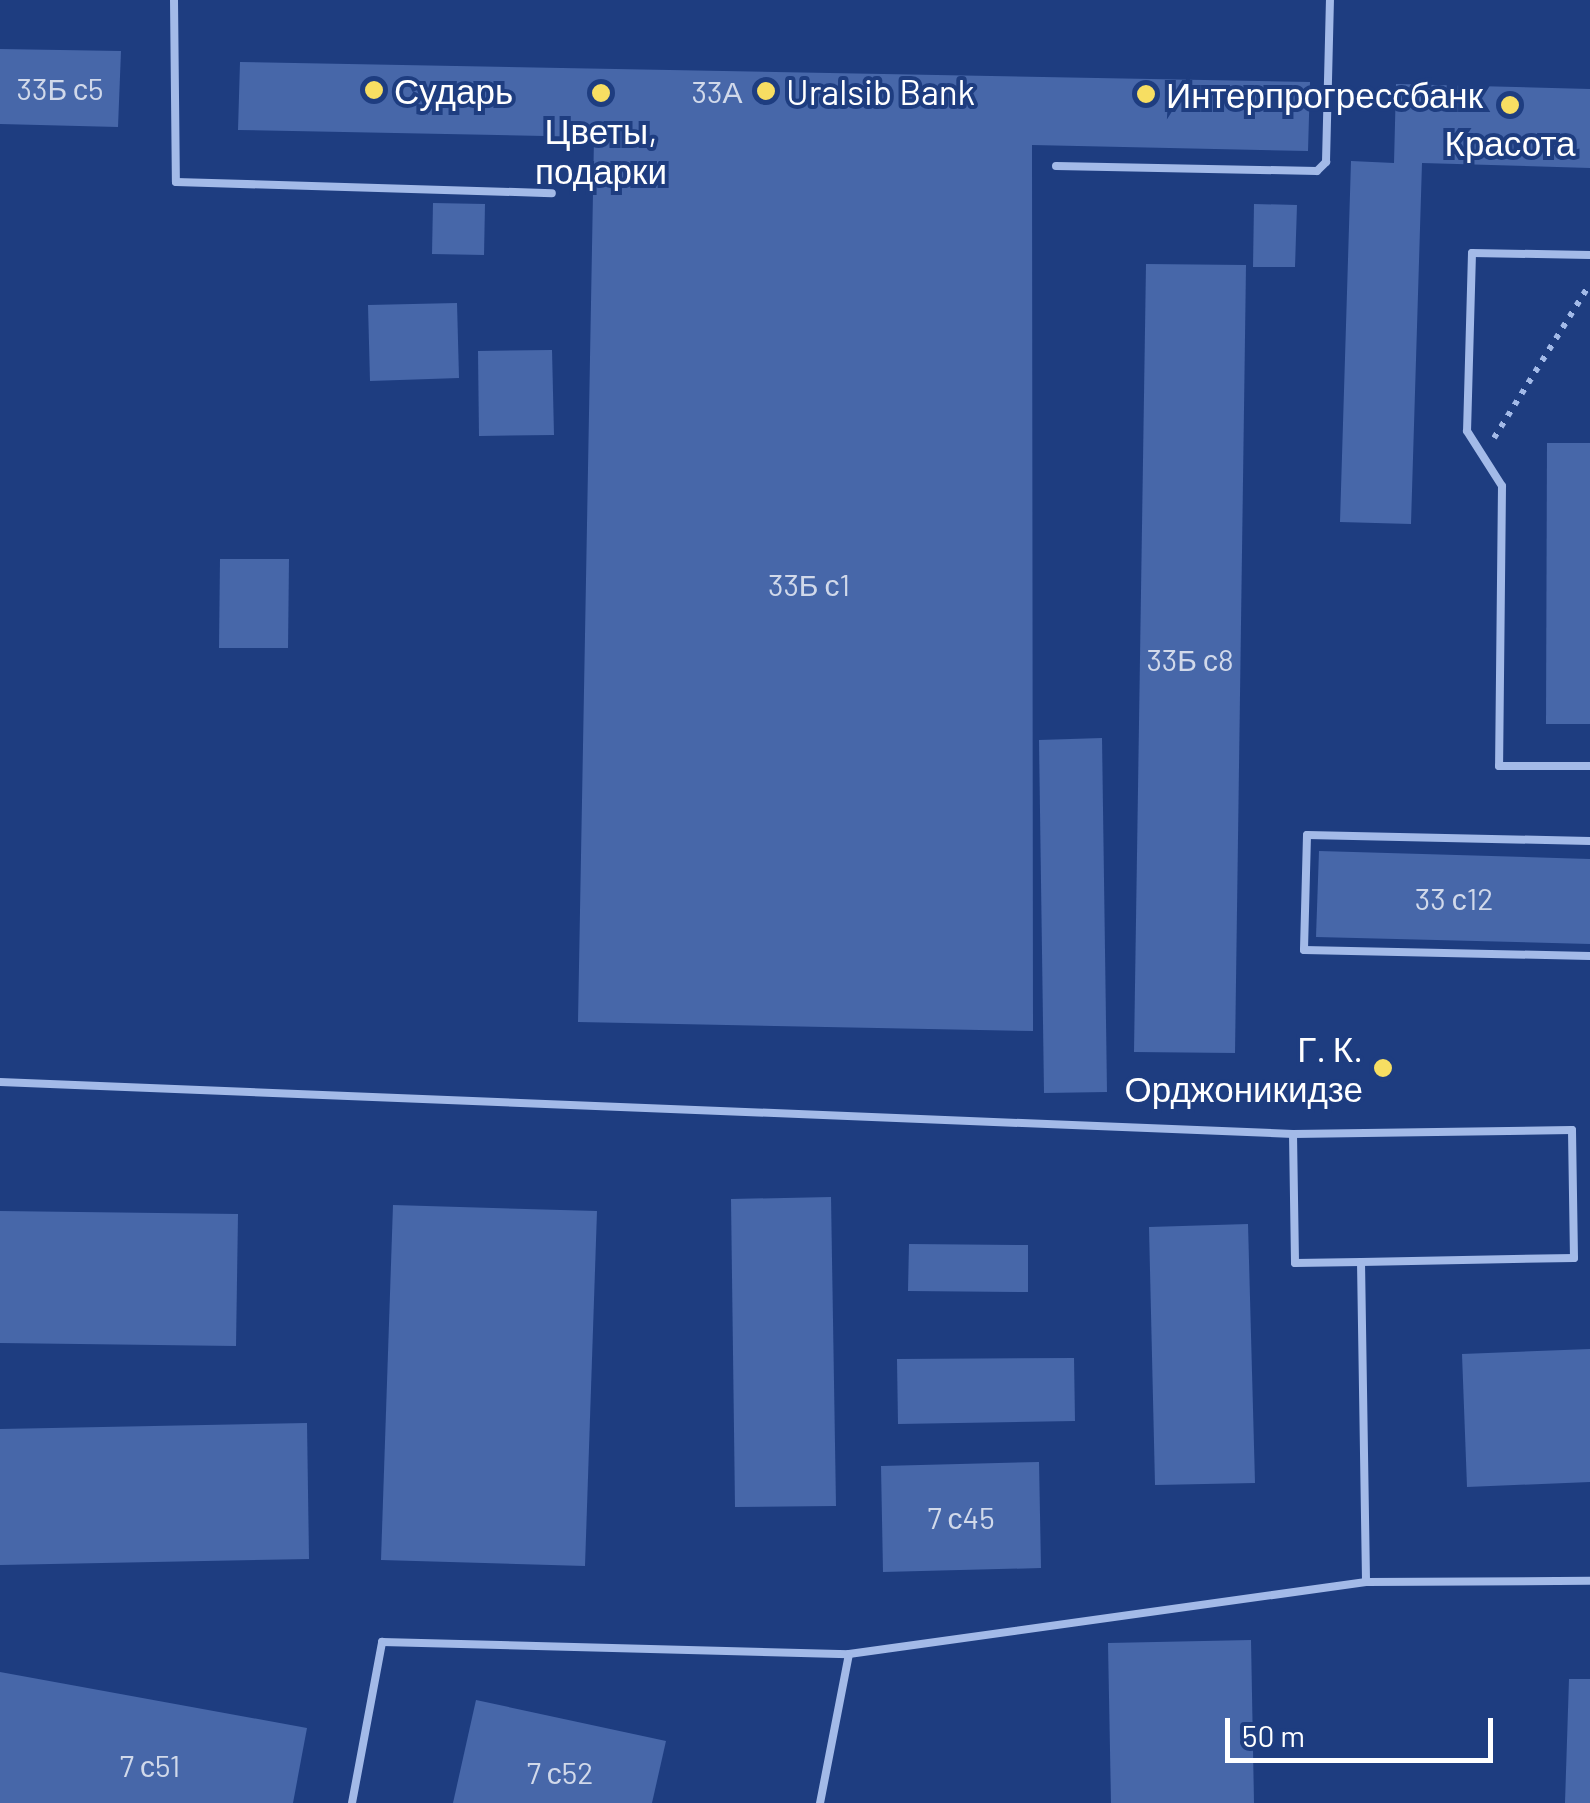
<!DOCTYPE html>
<meta charset="utf-8">
<style>
body{margin:0}
#map{position:relative;width:1590px;height:1803px;overflow:hidden;background:#1e3d80;font-family:Barlow,sans-serif}
div>[style]{position:absolute}
[style*='--x']{left:calc(var(--x)*1px);top:calc(var(--y)*1px);width:calc(var(--w)*1px);rotate:calc(var(--a)*1deg)}
.building>*{inset:0;background:#4767a9}
.path>*{height:6px;margin-top:-3px;transform-origin:0;background:repeating-linear-gradient(90deg,#a3bae8 0 5px,transparent 0 13px)}
.service>*{height:8px;margin:-4px;padding:0 4px;transform-origin:4px;border-radius:4px;background:#a3bae8}
.dots>*{width:28px;height:28px;translate:-50% -50%;box-sizing:border-box;border:5px solid #1e3d80;border-radius:50%}
span{translate:-50% -50%;white-space:nowrap;text-align:center;line-height:1.15;-webkit-text-stroke:8px #1e3d80;paint-order:stroke}
.number-label{font-size:30px;color:#d1d9ea}
.number-label span{-webkit-text-stroke-width:0}
.poi-label{font-size:35px;color:#fff}
.left{translate:0 -50%;text-align:left}
.right{translate:-100% -50%;text-align:right}
.scale{position:absolute;left:1225px;top:1718px;width:268px;height:45px;box-sizing:border-box;border:5px solid #fff;border-top:0;padding-left:12px;font-size:30px;line-height:35px;white-space:nowrap;color:#fff;-webkit-text-stroke:8px #1e3d80;paint-order:stroke}
</style>
<div id="map">
<div class="building">
<div style="clip-path:polygon(0 49px,121px 51px,118px 127px,0 124px)"></div>
<div style="clip-path:polygon(240px 62px,1310px 82px,1308px 151px,1032px 145px,1033px 1031px,578px 1022px,594px 137px,238px 130px)"></div>
<div style="clip-path:polygon(1396px 84px,1590px 89px,1590px 168px,1422px 163px,1411px 524px,1340px 522px,1351px 161px,1394px 163px)"></div>
<div style="clip-path:polygon(433px 203px,485px 204px,484px 255px,432px 254px)"></div>
<div style="clip-path:polygon(1254px 204px,1297px 205px,1295px 267px,1253px 267px)"></div>
<div style="clip-path:polygon(1146px 264px,1246px 265px,1235px 1053px,1134px 1052px)"></div>
<div style="clip-path:polygon(457px 303px,459px 378px,370px 381px,368px 305px)"></div>
<div style="clip-path:polygon(552px 350px,554px 435px,479px 436px,478px 351px)"></div>
<div style="clip-path:polygon(1547px 443px,1590px 443px,1590px 724px,1546px 724px)"></div>
<div style="clip-path:polygon(220px 559px,289px 559px,288px 648px,219px 648px)"></div>
<div style="clip-path:polygon(1102px 738px,1107px 1092px,1044px 1093px,1039px 740px)"></div>
<div style="clip-path:polygon(1319px 851px,1590px 859px,1590px 944px,1316px 937px)"></div>
<div style="clip-path:polygon(831px 1197px,836px 1506px,735px 1507px,731px 1199px)"></div>
<div style="clip-path:polygon(393px 1205px,597px 1211px,585px 1566px,381px 1560px)"></div>
<div style="clip-path:polygon(0 1211px,238px 1214px,236px 1346px,0 1343px)"></div>
<div style="clip-path:polygon(1248px 1224px,1255px 1483px,1155px 1485px,1149px 1227px)"></div>
<div style="clip-path:polygon(909px 1244px,1028px 1245px,1028px 1292px,908px 1291px)"></div>
<div style="clip-path:polygon(1590px 1349px,1590px 1482px,1467px 1487px,1462px 1354px)"></div>
<div style="clip-path:polygon(1074px 1358px,1075px 1421px,898px 1424px,897px 1359px)"></div>
<div style="clip-path:polygon(307px 1423px,309px 1559px,0 1565px,0 1429px)"></div>
<div style="clip-path:polygon(1039px 1462px,1041px 1568px,883px 1572px,881px 1466px)"></div>
<div style="clip-path:polygon(1251px 1640px,1254px 1803px,1111px 1803px,1108px 1643px)"></div>
<div style="clip-path:polygon(0 1672px,307px 1728px,293px 1803px,0 1803px)"></div>
<div style="clip-path:polygon(1569px 1679px,1590px 1679px,1590px 1803px,1565px 1803px)"></div>
<div style="clip-path:polygon(476px 1700px,666px 1741px,652px 1803px,453px 1803px)"></div>
</div>
<div class="path">
<div style="--x:1494;--y:438;--w:181;--a:-58.1"></div>
</div>
<div class="service">
<div style="--x:174;--y:0;--w:182;--a:89.4"></div>
<div style="--x:176;--y:182;--w:376;--a:1.7"></div>
<div style="--x:1056;--y:166;--w:261;--a:1.1"></div>
<div style="--x:1317;--y:171;--w:13;--a:-45"></div>
<div style="--x:1326;--y:162;--w:162;--a:-88.6"></div>
<div style="--x:1590;--y:255;--w:118;--a:-179"></div>
<div style="--x:1472;--y:253;--w:178;--a:91.6"></div>
<div style="--x:1467;--y:431;--w:65;--a:57.5"></div>
<div style="--x:1502;--y:486;--w:280;--a:90.6"></div>
<div style="--x:1499;--y:766;--w:91;--a:0"></div>
<div style="--x:1590;--y:841;--w:283;--a:-178.8"></div>
<div style="--x:1307;--y:835;--w:115;--a:91.5"></div>
<div style="--x:1304;--y:950;--w:286;--a:1.2"></div>
<div style="--x:0;--y:1082;--w:1294;--a:2.3"></div>
<div style="--x:1361;--y:1262;--w:213;--a:-1.1"></div>
<div style="--x:1574;--y:1258;--w:128;--a:-90.9"></div>
<div style="--x:1572;--y:1130;--w:279;--a:179.2"></div>
<div style="--x:1293;--y:1134;--w:129;--a:89.1"></div>
<div style="--x:1295;--y:1263;--w:66;--a:-0.9"></div>
<div style="--x:1361;--y:1262;--w:320;--a:89.1"></div>
<div style="--x:849;--y:1654;--w:522;--a:-7.93"></div>
<div style="--x:1366;--y:1582;--w:224;--a:-0.3"></div>
<div style="--x:352;--y:1803;--w:164;--a:-79.4"></div>
<div style="--x:382;--y:1642;--w:467;--a:1.5"></div>
<div style="--x:849;--y:1654;--w:152;--a:101"></div>
</div>
<div class="dots">
<div style="left:374px;top:90px;background:#f7de62"></div>
<div style="left:766px;top:91px;background:#f7de62"></div>
<div style="left:601px;top:93px;background:#f7de62"></div>
<div style="left:1146px;top:94px;background:#f7de62"></div>
<div style="left:1510px;top:105px;background:#f7de62"></div>
<div style="left:1383px;top:1068px;background:#f7de62"></div>
</div>
<div class="number-label">
<span style="left:60px;top:88px">33Б с5</span>
<span style="left:717px;top:91px">33А</span>
<span style="left:809px;top:584px">33Б с1</span>
<span style="left:1190px;top:659px">33Б с8</span>
<span style="left:1454px;top:898px">33 с12</span>
<span style="left:961px;top:1517px">7 с45</span>
<span style="left:150px;top:1765px">7 с51</span>
<span style="left:560px;top:1772px">7 с52</span>
</div>
<div class="poi-label">
<span class="left" style="left:394px;top:90px">Сударь</span>
<span class="left" style="left:786px;top:91px">Uralsib Bank</span>
<span class="left" style="left:1166px;top:94px">Интерпрогрессбанк</span>
<span style="left:601px;top:150px">Цветы,<br>подарки</span>
<span style="left:1510px;top:142px">Красота</span>
<span class="right" style="left:1363px;top:1068px">Г. К.<br>Орджоникидзе</span>
</div>
<div class="scale">50 m</div>
</div>
